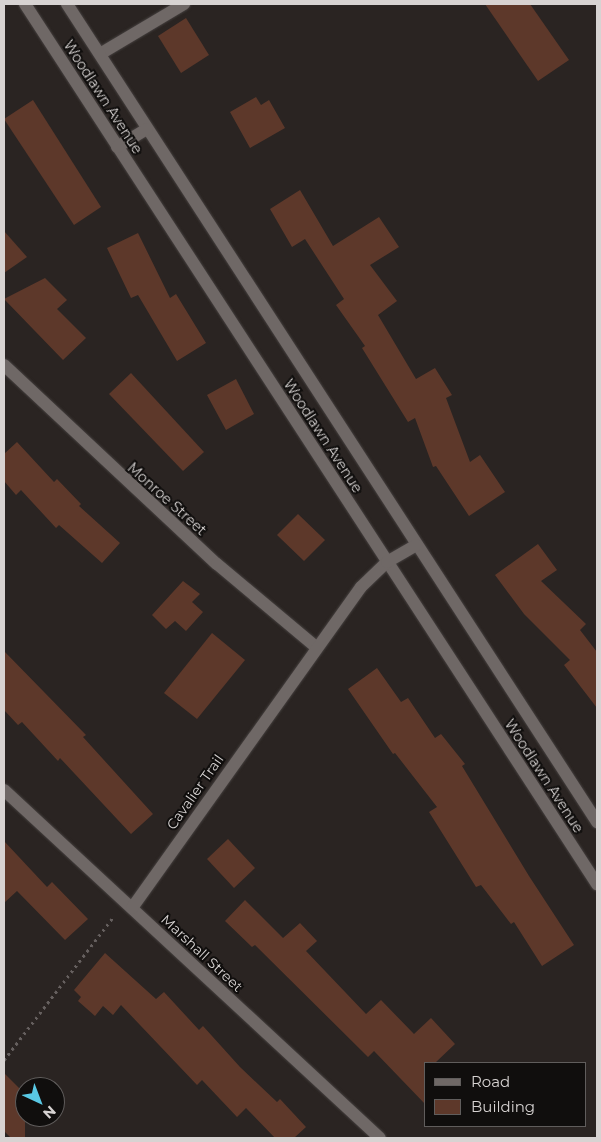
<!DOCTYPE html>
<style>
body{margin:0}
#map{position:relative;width:601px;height:1142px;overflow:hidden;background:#2a2422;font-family:Montserrat,sans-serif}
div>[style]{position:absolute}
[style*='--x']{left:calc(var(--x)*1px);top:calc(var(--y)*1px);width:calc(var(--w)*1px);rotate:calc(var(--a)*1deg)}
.building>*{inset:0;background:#5d382a}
.path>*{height:3px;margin-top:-1.5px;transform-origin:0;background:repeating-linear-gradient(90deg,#66605f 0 2.5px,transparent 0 6.5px)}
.roads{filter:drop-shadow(0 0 1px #45403f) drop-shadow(0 0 1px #45403f)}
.lane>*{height:12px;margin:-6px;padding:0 6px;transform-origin:6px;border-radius:6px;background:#6f6866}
.street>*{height:12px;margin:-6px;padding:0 6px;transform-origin:6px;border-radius:6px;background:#6f6866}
span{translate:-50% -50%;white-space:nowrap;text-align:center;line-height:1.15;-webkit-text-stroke:4px #100e0d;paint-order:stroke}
.street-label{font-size:14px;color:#d7d3d2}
.frame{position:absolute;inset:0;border:5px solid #d7d3d2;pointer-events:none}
.legend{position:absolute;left:424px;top:1062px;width:162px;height:65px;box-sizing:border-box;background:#100e0d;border:1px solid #605d5c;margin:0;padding:6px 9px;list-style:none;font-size:15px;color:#d7d3d2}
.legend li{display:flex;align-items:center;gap:10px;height:25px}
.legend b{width:25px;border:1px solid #605d5c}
.north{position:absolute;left:15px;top:1077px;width:50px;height:50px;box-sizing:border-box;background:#100e0d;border:1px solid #605d5c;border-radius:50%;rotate:137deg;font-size:14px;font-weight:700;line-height:20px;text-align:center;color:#d7d3d2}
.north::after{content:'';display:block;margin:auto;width:18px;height:22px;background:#59c8e4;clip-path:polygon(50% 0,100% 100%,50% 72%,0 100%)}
</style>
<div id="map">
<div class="building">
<div style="clip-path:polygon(485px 4px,530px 4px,569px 60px,538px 81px)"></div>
<div style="clip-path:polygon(186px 18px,209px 55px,181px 73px,158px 36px)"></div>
<div style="clip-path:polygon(256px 97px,261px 105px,269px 100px,285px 128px,250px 148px,230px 112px)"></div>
<div style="clip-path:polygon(33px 100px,101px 207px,74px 225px,4px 119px)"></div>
<div style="clip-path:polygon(300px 190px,333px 246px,379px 217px,399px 247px,370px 265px,397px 301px,378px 315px,416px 379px,435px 368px,452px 395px,446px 398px,470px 462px,480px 455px,505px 492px,469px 516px,436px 466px,433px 467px,415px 418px,408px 422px,362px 348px,365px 346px,336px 305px,344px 299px,305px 239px,292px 247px,270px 209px)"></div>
<div style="clip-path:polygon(4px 231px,27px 257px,4px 273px)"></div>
<div style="clip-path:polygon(138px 233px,170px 298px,176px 294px,206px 343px,177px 361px,138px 295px,131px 298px,107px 248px)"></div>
<div style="clip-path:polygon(45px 278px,67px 300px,57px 309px,86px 338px,63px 360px,4px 299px)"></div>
<div style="clip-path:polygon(131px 373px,204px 452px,183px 471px,109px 394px)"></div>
<div style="clip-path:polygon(236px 379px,254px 414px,226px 430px,207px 395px)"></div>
<div style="clip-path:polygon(17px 442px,54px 482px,57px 479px,81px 504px,79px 506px,120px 543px,102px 563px,59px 525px,56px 528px,21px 490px,16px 495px,4px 481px,4px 454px)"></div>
<div style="clip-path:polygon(298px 514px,325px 540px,304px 561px,277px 535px)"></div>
<div style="clip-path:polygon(538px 544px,557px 570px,541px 581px,586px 624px,580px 630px,597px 652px,597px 708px,564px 665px,570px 660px,524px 614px,495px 575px)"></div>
<div style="clip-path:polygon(183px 581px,200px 594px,192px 602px,203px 612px,186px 631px,175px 621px,166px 629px,152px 615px)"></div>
<div style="clip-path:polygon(212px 633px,245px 660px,197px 719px,164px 693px)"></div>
<div style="clip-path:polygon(4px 651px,86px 735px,83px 737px,153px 814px,131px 834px,60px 758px,58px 761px,22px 722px,18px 725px,4px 710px)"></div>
<div style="clip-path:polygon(377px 668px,401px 702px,408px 698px,435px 738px,441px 734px,465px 764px,462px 766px,529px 876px,574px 945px,542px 966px,514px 922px,511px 924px,481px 885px,476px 887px,429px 812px,437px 807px,395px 753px,393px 754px,348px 689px)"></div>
<div style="clip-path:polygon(228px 839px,255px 868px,234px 888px,207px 859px)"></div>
<div style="clip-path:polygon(4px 841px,47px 887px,52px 882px,88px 919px,65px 940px,17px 891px,4px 903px)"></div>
<div style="clip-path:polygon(245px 900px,283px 938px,300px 923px,317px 941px,306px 951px,366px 1014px,381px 1000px,414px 1034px,431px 1018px,455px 1044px,435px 1063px,425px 1063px,425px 1104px,374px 1051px,368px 1057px,255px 945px,252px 947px,225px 921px)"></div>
<div style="clip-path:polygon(105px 953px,156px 999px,164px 992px,199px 1030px,203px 1026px,240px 1067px,277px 1102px,280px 1099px,306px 1127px,294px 1138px,275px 1138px,246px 1108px,237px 1117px,202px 1080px,197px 1085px,121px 1005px,113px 1015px,103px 1006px,95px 1016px,78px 1001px,81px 997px,74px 990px)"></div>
<div style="clip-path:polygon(4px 1073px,25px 1094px,25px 1138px,11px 1138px,4px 1131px)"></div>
</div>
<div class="path">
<div style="--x:4;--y:1060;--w:181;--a:-52.6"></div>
</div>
<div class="roads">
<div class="lane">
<div style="--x:100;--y:54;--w:98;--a:-30.8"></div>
</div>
<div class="street">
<div style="--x:25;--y:4;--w:1050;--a:56.98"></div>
<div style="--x:67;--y:4;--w:975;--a:57.06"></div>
<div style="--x:117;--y:147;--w:35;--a:-31"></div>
<div style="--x:4;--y:365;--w:291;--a:43.1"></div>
<div style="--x:217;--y:564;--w:129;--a:40"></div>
<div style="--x:4;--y:790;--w:512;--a:42.79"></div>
<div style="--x:132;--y:908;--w:394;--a:-54.5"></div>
<div style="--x:361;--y:587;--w:36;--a:-44"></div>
<div style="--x:387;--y:562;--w:34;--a:-30"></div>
</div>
</div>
<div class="street-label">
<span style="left:103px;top:97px;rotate:57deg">Woodlawn Avenue</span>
<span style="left:323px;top:436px;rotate:57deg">Woodlawn Avenue</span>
<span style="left:167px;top:499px;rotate:42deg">Monroe Street</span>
<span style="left:544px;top:776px;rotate:57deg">Woodlawn Avenue</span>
<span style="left:195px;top:792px;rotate:-55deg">Cavalier Trail</span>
<span style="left:202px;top:953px;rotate:43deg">Marshall Street</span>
</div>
<div class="frame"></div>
<ul class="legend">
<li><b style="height:6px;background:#6f6866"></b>Road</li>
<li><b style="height:14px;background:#5d382a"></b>Building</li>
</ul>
<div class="north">N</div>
</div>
